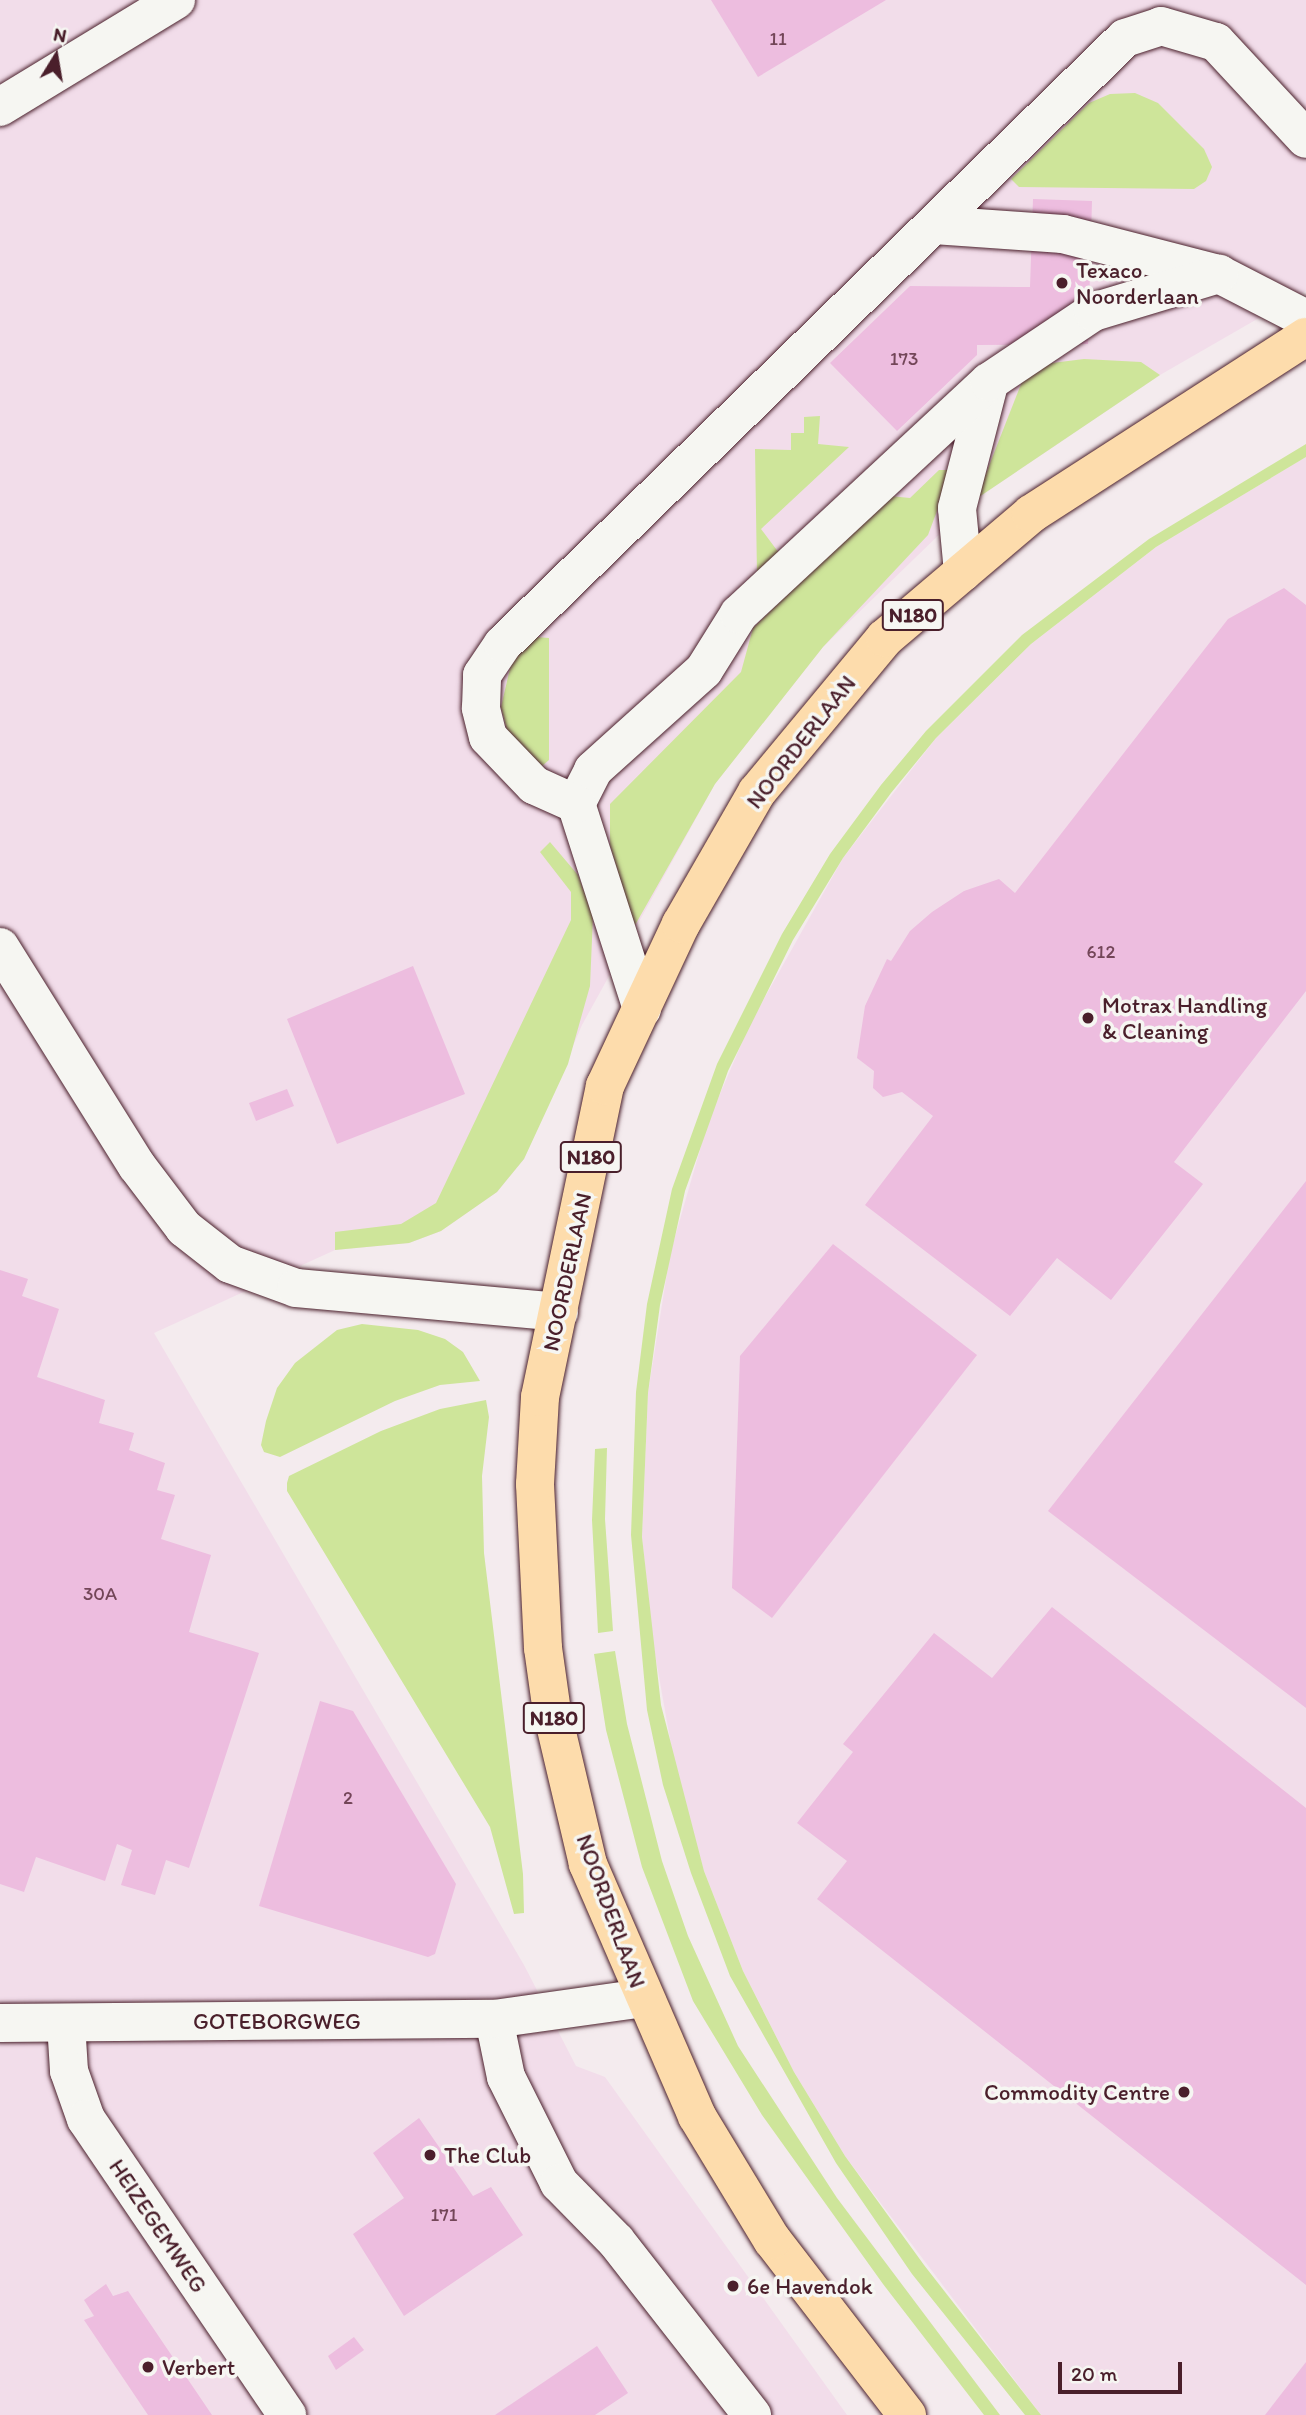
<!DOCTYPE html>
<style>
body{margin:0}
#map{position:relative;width:1306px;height:2415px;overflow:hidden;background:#f4ebee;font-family:Itim,sans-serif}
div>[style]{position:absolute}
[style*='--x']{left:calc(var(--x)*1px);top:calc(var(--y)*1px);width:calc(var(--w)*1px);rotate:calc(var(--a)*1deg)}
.built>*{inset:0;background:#f2ddea}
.green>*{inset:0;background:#cee59a}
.building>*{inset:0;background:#edbddf}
.roads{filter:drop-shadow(0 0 2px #4a1f2b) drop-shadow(0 0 2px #4a1f2b)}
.minor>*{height:38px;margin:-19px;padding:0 19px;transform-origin:19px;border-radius:19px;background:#f6f6f2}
.major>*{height:38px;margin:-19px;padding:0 19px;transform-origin:19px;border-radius:19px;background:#fddcac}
.dots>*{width:19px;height:19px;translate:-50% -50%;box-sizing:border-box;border:4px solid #f6f6f2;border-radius:50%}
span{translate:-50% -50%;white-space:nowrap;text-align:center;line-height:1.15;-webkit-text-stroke:7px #f6f6f2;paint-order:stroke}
.number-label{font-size:19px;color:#734658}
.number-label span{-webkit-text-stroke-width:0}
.shield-label span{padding:2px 5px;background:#f6f6f2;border:2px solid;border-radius:5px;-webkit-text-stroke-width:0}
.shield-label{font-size:21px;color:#4a1f2b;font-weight:700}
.poi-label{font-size:23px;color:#4a1f2b}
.left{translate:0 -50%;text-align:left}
.right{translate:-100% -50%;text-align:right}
.street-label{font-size:23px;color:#4a1f2b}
.north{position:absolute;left:21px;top:21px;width:70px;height:70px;-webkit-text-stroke:5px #f6f6f2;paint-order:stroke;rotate:11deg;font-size:19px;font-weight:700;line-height:28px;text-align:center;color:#4a1f2b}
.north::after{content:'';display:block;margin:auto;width:24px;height:32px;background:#4a1f2b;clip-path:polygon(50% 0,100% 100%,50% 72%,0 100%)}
.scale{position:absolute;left:1058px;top:2362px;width:124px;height:32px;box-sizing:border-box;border:4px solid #4a1f2b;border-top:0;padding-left:9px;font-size:21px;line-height:24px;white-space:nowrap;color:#4a1f2b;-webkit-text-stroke:5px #f6f6f2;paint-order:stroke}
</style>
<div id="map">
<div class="built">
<div style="clip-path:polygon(0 0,1306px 0,1306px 291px,1160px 375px,976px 499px,823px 647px,715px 784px,582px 1025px,524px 1159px,497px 1192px,441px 1231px,409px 1243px,335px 1250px,154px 1333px,524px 1965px,576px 2066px,605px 2077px,847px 2415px,0 2415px)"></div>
<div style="clip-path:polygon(1306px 457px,1306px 2415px,1041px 2415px,845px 2156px,794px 2072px,743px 1971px,704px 1871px,677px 1778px,653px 1643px,642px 1537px,648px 1393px,670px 1254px,708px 1122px,750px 1024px,843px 858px,936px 738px,1031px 644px,1156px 547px)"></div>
</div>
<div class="green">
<div style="clip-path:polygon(1135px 93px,1158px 103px,1204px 149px,1212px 167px,1206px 181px,1194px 189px,1019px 187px,1011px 179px,1089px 103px,1110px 94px)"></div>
<div style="clip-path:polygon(1084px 359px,1141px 362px,1160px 375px,976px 499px,1025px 374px,1036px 365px)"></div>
<div style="clip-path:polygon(820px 416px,818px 444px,849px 447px,761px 529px,779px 553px,757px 574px,755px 449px,791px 450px,791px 433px,804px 433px,804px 417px)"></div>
<div style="clip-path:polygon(1306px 444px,1306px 457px,1156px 547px,1031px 644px,936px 738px,891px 793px,843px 858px,793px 940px,728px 1071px,685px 1191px,660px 1305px,648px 1393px,642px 1537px,661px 1705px,704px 1871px,743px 1971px,794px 2072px,845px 2156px,924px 2265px,1041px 2415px,1025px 2415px,912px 2274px,836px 2163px,730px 1976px,691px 1873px,663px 1785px,647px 1710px,631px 1535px,636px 1392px,647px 1304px,672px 1189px,717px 1064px,782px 934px,830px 854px,881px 785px,926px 731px,1022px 635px,1149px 539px)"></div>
<div style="clip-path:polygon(939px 470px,948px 470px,946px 487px,928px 535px,823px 647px,715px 784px,634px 927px,610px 845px,610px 804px,741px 672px,753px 628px,890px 496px,910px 498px)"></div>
<div style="clip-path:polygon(536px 637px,549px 638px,549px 760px,542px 766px,507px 730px,501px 707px,512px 660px)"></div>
<div style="clip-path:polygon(550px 842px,578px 875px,593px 916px,590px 986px,568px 1064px,524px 1159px,497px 1192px,441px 1231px,409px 1243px,335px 1250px,335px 1232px,401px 1224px,436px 1203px,571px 920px,571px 892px,540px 852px)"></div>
<div style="clip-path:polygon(362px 1324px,418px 1330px,445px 1339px,463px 1352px,480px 1381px,440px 1385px,395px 1401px,280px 1457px,264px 1452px,261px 1445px,266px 1421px,277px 1388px,295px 1363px,337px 1330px)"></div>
<div style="clip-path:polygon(486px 1400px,489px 1417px,482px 1476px,484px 1553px,523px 1874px,524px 1913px,514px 1914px,490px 1827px,287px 1491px,287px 1483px,289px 1476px,381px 1431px,440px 1409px)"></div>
<div style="clip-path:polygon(607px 1448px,605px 1519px,613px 1631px,598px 1633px,592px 1520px,595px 1449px)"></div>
<div style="clip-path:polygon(615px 1651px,627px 1724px,662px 1861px,688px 1936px,738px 2046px,837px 2198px,1000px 2415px,984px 2415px,883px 2284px,762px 2115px,693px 2001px,642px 1867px,606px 1730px,594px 1654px)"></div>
</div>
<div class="building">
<div style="clip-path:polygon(711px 0,886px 0,758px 77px)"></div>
<div style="clip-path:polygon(1033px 199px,1092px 201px,1088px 344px,977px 345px,977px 355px,897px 431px,830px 363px,910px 286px,1030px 287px)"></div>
<div style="clip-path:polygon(1284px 588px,1306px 605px,1306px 991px,1174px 1162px,1203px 1184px,1111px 1300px,1057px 1258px,1010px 1316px,865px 1205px,933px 1116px,902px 1092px,883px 1097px,873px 1088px,874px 1071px,857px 1058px,865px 1006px,887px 959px,891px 961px,910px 931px,932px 912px,964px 891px,999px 879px,1015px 893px,1228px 619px)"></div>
<div style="clip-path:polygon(413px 966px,465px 1094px,337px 1144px,287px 1019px)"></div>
<div style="clip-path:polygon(287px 1089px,294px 1106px,256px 1121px,249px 1103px)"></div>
<div style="clip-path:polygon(1306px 1181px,1306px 1708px,1048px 1511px)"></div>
<div style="clip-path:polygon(833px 1244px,977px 1355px,772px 1618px,732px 1588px,740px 1356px)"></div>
<div style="clip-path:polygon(0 1270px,28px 1279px,22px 1296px,59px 1309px,37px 1377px,105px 1400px,99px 1423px,134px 1433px,129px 1450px,165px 1463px,157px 1490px,175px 1495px,161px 1539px,211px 1555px,189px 1632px,259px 1653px,189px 1868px,166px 1860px,155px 1895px,121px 1885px,132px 1850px,117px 1844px,105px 1881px,36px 1857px,24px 1892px,0 1884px)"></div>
<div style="clip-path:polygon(1052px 1607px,1306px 1808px,1306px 2285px,817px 1899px,847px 1861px,797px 1823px,853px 1752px,843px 1744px,934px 1633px,992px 1678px)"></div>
<div style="clip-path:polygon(320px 1701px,353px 1711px,456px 1884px,435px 1954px,428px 1957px,259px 1906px)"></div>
<div style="clip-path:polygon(419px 2118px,473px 2196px,491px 2187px,523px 2235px,404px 2316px,353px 2234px,404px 2198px,373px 2153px)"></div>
<div style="clip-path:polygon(106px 2284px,113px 2296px,128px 2291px,212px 2415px,148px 2415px,84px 2320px,94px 2316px,84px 2300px)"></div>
<div style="clip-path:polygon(354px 2337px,364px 2350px,336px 2370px,328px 2356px)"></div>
<div style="clip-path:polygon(597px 2346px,628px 2393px,595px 2415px,495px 2415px)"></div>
<div style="clip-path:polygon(1306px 2362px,1306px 2415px,1265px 2415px)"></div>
</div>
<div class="roads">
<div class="minor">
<div style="--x:0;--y:107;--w:206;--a:-31.3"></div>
<div style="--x:934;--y:225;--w:129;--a:4"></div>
<div style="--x:1063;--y:234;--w:161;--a:14.4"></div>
<div style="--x:1219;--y:274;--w:98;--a:27.3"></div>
<div style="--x:963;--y:572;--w:64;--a:-95.4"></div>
<div style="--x:957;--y:508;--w:128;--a:-75.5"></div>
<div style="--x:576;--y:804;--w:38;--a:-63"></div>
<div style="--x:593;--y:770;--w:149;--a:-42"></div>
<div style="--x:704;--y:670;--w:66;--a:-58"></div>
<div style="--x:739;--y:614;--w:341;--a:-42.9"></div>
<div style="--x:989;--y:382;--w:125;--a:-33.9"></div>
<div style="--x:1093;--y:312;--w:132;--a:-16.8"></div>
<div style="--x:0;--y:947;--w:258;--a:58"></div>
<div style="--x:137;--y:1166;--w:78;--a:52.8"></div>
<div style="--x:184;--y:1228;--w:58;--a:38"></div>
<div style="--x:230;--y:1264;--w:70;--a:20"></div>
<div style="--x:296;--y:1288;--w:264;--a:5.2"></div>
<div style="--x:642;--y:1009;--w:215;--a:-107.8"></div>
<div style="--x:576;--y:804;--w:46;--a:-155.7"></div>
<div style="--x:534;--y:785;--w:66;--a:-133.8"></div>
<div style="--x:488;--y:737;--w:30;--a:-104"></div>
<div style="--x:481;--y:708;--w:33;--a:-88"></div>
<div style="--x:482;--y:675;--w:37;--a:-56"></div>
<div style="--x:503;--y:644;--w:868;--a:-44.25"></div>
<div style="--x:1125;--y:38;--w:38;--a:-18"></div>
<div style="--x:1161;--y:26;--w:57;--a:16.2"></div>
<div style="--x:1216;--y:42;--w:132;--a:47.1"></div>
<div style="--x:494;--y:2019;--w:59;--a:78.3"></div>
<div style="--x:506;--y:2077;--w:119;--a:63.4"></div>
<div style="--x:559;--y:2183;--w:81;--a:45.5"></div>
<div style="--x:616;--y:2241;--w:221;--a:52"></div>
<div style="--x:0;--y:2023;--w:494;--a:-0.5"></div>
<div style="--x:494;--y:2019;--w:150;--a:-8"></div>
<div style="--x:66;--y:2023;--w:48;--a:86.4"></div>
<div style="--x:69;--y:2071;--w:51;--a:70.5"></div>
<div style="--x:86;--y:2119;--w:358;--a:55.8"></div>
</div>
<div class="major">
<div style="--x:907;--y:2415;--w:221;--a:-127.6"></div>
<div style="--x:772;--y:2240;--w:145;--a:-121.2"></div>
<div style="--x:697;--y:2116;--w:275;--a:-113.4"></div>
<div style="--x:588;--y:1864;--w:156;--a:-103.3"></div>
<div style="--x:552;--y:1712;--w:65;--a:-98"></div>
<div style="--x:543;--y:1648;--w:164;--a:-92.8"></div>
<div style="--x:535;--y:1484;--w:87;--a:-86.7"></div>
<div style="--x:540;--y:1397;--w:318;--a:-78.2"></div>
<div style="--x:605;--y:1086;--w:179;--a:-64.9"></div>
<div style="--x:681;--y:924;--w:152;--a:-60.1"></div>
<div style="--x:757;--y:792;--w:200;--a:-50.3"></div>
<div style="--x:885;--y:638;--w:192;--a:-40.3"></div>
<div style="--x:1031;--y:514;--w:327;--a:-32.8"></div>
</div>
</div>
<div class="dots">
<div style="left:1062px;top:283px;background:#4a1f2b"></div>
<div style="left:1088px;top:1018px;background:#4a1f2b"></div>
<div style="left:1184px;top:2092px;background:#4a1f2b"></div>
<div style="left:430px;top:2155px;background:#4a1f2b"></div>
<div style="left:733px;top:2286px;background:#4a1f2b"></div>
<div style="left:148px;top:2367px;background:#4a1f2b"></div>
</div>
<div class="number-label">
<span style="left:778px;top:39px">11</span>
<span style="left:904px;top:359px">173</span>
<span style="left:1101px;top:952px">612</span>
<span style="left:100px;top:1594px">30A</span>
<span style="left:348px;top:1798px">2</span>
<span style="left:444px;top:2215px">171</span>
</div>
<div class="shield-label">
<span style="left:913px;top:615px">N180</span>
<span style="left:591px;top:1157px">N180</span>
<span style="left:554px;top:1718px">N180</span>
</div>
<div class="poi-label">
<span class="left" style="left:1076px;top:283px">Texaco<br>Noorderlaan</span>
<span class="left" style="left:1102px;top:1018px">Motrax Handling<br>&amp; Cleaning</span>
<span class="right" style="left:1170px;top:2092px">Commodity Centre</span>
<span class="left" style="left:444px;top:2155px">The Club</span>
<span class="left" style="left:747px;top:2286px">6e Havendok</span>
<span class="left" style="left:162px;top:2367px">Verbert</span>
</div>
<div class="street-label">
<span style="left:801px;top:742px;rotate:-52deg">NOORDERLAAN</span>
<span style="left:567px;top:1272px;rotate:-78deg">NOORDERLAAN</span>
<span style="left:611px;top:1911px;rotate:70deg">NOORDERLAAN</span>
<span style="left:277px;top:2021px">GOTEBORGWEG</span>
<span style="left:158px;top:2226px;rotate:56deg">HEIZEGEMWEG</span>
</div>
<div class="north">N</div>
<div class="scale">20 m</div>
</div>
